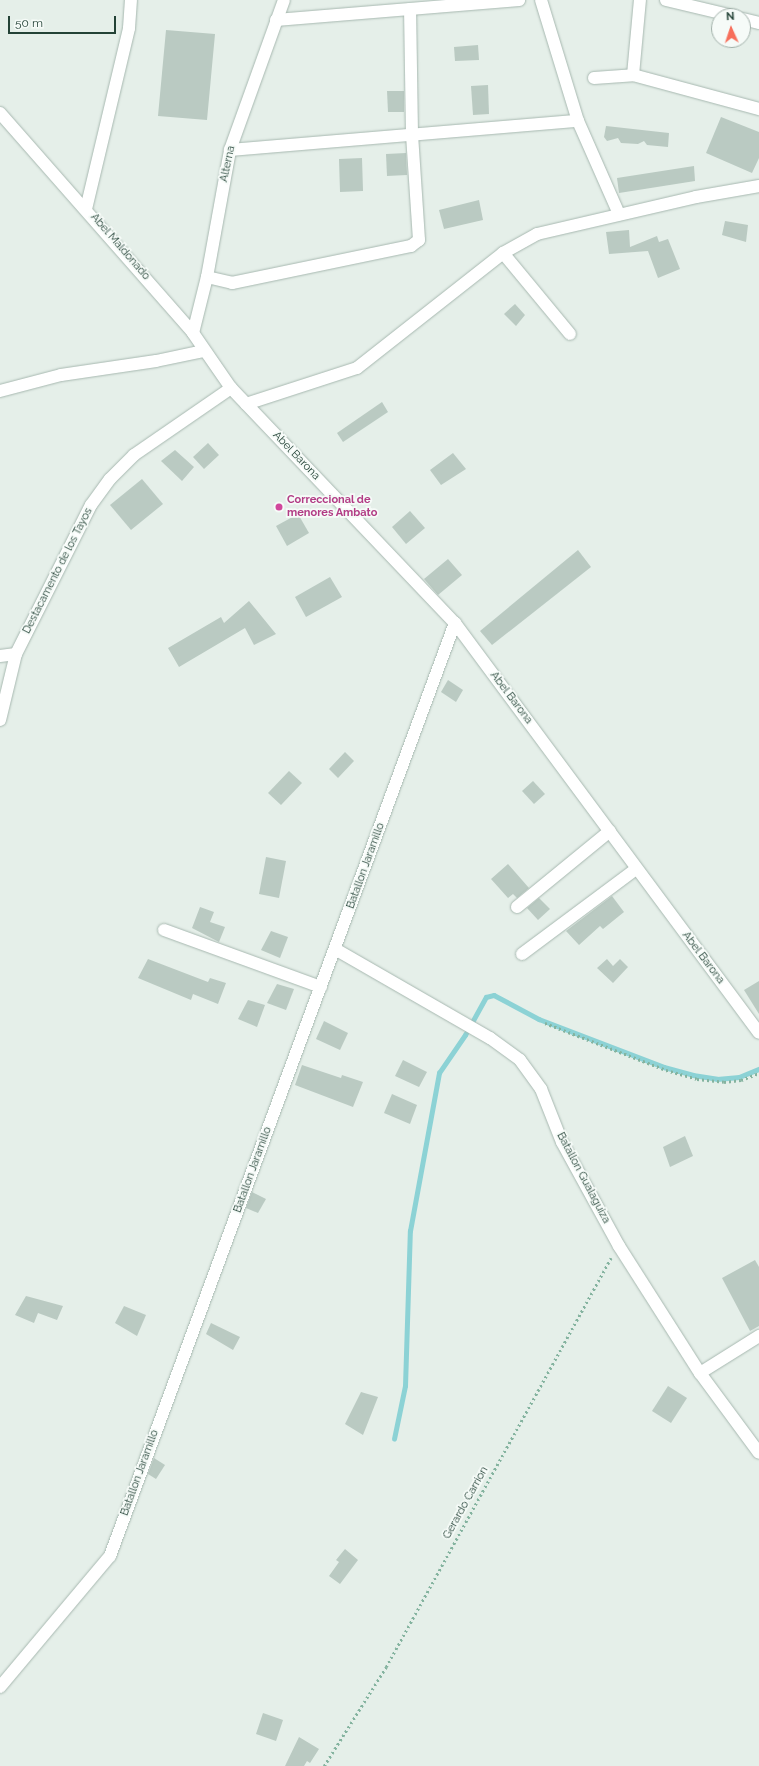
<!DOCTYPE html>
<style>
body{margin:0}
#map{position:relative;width:759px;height:1766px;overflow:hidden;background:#e5efe9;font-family:Raleway,sans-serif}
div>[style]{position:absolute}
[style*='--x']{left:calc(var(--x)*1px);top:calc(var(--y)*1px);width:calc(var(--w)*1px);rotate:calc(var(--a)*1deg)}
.stream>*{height:4.5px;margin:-2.25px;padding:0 2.25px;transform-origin:2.25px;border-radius:2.25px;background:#8cd2d5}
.building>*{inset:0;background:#bacac2}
.path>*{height:2.5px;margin-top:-1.25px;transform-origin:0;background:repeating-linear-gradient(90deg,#84b39f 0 2px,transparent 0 5px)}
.roads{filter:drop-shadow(0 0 1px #a7b8b0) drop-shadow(0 0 1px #a7b8b0)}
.minor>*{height:12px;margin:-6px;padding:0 6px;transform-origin:6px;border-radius:6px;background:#fff}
.dots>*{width:11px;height:11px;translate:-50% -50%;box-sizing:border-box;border:2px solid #f6fbf8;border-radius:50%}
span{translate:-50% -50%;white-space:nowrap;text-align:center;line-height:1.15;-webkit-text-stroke:3.5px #f6fbf8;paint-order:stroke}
.street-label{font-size:11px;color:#234236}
.hotel-label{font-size:11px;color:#b23c85;font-weight:700}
.left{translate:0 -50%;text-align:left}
.north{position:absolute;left:711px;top:8px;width:40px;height:40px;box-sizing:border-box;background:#f6fbf8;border:1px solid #a2b1aa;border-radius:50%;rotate:357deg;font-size:11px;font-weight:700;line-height:16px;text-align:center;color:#234236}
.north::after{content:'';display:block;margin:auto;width:14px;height:18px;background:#f76f5b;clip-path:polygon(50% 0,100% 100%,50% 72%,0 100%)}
.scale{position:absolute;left:8px;top:16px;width:108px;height:18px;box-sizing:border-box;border:2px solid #234236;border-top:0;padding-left:5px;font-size:12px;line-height:14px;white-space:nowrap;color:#234236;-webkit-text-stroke:3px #f6fbf8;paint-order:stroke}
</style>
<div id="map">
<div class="stream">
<div style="--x:394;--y:1439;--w:54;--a:-78.3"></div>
<div style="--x:405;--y:1386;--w:155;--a:-88.2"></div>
<div style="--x:410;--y:1231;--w:161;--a:-79.6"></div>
<div style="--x:439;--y:1073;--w:46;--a:-55.6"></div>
<div style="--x:465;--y:1035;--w:43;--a:-61.1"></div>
<div style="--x:486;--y:997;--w:8;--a:-14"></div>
<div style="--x:494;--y:995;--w:51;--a:28.1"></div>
<div style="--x:539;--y:1019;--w:134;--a:21"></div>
<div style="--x:664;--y:1067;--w:30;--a:15"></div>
<div style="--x:693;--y:1075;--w:24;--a:9"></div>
<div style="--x:717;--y:1079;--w:22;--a:-5"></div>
<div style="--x:739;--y:1077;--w:22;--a:-22"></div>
</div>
<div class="building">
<div style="clip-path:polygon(166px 30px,215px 34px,207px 120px,158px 116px)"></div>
<div style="clip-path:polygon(478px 45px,479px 60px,455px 61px,454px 47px)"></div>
<div style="clip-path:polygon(488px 85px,489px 114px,473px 115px,471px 86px)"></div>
<div style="clip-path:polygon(387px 91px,404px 91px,404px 112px,388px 112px)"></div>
<div style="clip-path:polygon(721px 117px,759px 132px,759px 158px,752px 173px,706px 153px)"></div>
<div style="clip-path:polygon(606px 126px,669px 133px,668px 147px,647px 145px,644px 141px,638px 144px,621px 143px,618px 138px,607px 141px,604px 137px)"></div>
<div style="clip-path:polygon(406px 153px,407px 175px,387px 176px,386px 154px)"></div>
<div style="clip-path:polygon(362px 158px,363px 191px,340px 192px,339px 159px)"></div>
<div style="clip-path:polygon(694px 166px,695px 181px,619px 193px,617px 178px)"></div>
<div style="clip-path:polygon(479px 200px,483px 220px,444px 229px,439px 210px)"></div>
<div style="clip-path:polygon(725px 221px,748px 225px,746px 242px,722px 235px)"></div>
<div style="clip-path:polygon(629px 230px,630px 247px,657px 236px,659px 242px,668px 239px,680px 269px,658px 278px,648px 251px,609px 254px,606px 232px)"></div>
<div style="clip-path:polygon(515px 304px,525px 315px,516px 326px,504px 314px)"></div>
<div style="clip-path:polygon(382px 402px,388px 412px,343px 442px,337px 433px)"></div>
<div style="clip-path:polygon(208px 443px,219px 455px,204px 469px,193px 457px)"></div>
<div style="clip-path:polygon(175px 450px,194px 467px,182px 481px,161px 461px)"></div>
<div style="clip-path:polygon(453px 453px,466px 469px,441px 485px,430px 470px)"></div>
<div style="clip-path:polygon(142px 479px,163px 504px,131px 530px,110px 505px)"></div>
<div style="clip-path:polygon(410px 511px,425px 528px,406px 544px,392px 527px)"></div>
<div style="clip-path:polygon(298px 514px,309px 533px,287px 546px,276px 526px)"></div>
<div style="clip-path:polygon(578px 550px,591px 567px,492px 645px,480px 631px)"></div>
<div style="clip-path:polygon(448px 559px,462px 575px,438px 595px,424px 579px)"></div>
<div style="clip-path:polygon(330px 577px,342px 597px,306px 617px,295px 597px)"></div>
<div style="clip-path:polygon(249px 601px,276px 634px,254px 645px,245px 628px,179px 667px,168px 648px,221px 617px,224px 623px)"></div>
<div style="clip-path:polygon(448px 680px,463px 690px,456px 702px,441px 692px)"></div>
<div style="clip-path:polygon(345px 752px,354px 761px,338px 778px,329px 769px)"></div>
<div style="clip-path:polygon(289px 771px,302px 783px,281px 805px,268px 793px)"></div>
<div style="clip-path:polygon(533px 781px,545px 794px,534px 804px,522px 791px)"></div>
<div style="clip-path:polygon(266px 857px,286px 861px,279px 898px,259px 894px)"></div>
<div style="clip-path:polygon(508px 864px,529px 888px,517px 898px,513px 894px,508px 898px,491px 879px)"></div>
<div style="clip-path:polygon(612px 896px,624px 912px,603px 929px,600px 926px,579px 945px,566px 931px)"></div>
<div style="clip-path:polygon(539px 898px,550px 909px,538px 920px,527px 908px)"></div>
<div style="clip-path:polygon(200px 907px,214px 912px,210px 922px,225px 927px,219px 942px,192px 928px)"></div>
<div style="clip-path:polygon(271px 931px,288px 937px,280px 958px,261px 950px)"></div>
<div style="clip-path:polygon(148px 959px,208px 982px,210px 978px,226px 983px,218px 1004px,193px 994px,191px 1000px,138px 978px)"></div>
<div style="clip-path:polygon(607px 959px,613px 966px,620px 959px,628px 967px,613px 983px,597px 968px)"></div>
<div style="clip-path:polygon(759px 981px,759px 1014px,744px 990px)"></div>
<div style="clip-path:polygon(277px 984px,294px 989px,286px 1010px,267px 1003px)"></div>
<div style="clip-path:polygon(248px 1000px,265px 1005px,257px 1027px,238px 1019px)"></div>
<div style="clip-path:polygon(324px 1021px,348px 1033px,340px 1050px,316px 1039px)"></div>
<div style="clip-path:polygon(403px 1060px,427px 1072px,419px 1087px,395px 1076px)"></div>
<div style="clip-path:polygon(302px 1065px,341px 1078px,342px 1075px,363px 1082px,353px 1107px,295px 1085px)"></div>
<div style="clip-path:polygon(392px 1094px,417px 1105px,410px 1124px,384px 1113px)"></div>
<div style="clip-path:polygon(685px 1136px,693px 1156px,670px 1167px,663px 1147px)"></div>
<div style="clip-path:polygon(252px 1192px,266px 1199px,258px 1213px,246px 1208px)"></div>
<div style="clip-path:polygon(755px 1260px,759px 1267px,759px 1326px,750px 1331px,722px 1278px)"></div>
<div style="clip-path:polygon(26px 1296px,63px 1306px,57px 1320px,38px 1313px,34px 1323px,15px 1315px)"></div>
<div style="clip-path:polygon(124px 1306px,146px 1315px,137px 1336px,115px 1323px)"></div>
<div style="clip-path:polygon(211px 1323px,240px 1337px,233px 1350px,206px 1334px)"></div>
<div style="clip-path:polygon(668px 1386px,687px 1398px,671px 1423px,652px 1411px)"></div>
<div style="clip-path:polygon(361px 1392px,378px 1397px,363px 1435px,345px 1424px)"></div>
<div style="clip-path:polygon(154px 1458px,165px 1465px,156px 1479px,148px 1474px)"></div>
<div style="clip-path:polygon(345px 1549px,358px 1560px,340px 1584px,329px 1576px,339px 1562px,336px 1560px)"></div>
<div style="clip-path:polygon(263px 1713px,283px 1720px,276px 1741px,256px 1734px)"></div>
<div style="clip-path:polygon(299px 1737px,319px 1749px,310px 1763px,307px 1761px,304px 1766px,285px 1766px)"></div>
</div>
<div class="path">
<div style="--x:545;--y:1023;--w:130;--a:21.2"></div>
<div style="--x:666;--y:1070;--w:32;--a:16"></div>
<div style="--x:697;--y:1079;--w:27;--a:6"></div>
<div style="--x:724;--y:1082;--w:17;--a:-7"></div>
<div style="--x:741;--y:1080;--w:19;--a:-21"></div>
<div style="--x:324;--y:1766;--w:117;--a:-57.9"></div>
<div style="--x:386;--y:1667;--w:467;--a:-61.2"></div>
</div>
<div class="roads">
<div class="minor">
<div style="--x:541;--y:0;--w:127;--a:73"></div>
<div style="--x:578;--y:121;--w:102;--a:66.2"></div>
<div style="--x:666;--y:0;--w:69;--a:13.4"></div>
<div style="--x:743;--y:19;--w:16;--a:14"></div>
<div style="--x:276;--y:20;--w:244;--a:-4.7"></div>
<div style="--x:633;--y:75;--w:75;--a:-84.7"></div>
<div style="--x:594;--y:78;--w:39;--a:-4"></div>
<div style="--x:633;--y:75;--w:131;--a:15.1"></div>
<div style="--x:0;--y:113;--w:293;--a:48.7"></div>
<div style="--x:193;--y:333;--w:67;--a:55.4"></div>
<div style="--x:231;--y:388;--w:325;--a:46.4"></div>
<div style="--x:455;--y:623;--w:510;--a:53.44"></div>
<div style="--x:230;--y:150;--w:349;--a:-4.8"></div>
<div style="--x:86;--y:209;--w:186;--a:-76.6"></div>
<div style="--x:129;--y:28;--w:28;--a:-86"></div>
<div style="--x:503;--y:253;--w:105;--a:50.4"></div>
<div style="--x:207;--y:277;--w:26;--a:13"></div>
<div style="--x:232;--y:283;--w:183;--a:-11.7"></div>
<div style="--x:411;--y:246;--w:10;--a:-37"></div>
<div style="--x:419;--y:240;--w:106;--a:-93.8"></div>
<div style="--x:412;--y:134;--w:125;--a:-90.9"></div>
<div style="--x:193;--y:333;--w:58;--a:-76"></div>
<div style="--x:207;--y:277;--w:129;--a:-79.7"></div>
<div style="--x:230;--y:150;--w:159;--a:-70.2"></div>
<div style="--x:0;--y:391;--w:63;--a:-14.7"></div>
<div style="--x:61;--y:375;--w:96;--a:-8.4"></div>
<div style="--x:156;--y:361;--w:48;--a:-12"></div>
<div style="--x:246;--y:404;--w:117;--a:-18"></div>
<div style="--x:357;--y:368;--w:186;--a:-38.2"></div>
<div style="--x:503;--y:253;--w:39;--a:-29"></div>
<div style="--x:537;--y:234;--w:163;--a:-13.1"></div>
<div style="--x:696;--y:197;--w:64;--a:-9.9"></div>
<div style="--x:0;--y:656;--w:16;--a:-7"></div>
<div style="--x:0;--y:720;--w:68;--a:-76.4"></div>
<div style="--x:16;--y:654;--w:167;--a:-63.3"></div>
<div style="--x:91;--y:505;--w:32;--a:-54"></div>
<div style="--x:110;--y:479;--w:34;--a:-45"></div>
<div style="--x:134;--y:455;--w:118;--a:-34.6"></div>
<div style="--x:517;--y:907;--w:120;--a:-39.3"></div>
<div style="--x:164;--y:930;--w:167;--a:20"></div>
<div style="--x:335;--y:949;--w:179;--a:29.9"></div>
<div style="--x:490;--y:1038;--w:37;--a:36"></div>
<div style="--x:520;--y:1060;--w:36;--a:54"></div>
<div style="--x:541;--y:1089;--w:57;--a:68.4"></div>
<div style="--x:562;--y:1142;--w:119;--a:61.3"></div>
<div style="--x:619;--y:1246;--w:151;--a:57.5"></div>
<div style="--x:700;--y:1373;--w:99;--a:53.6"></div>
<div style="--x:522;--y:954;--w:142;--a:-36.7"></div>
<div style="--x:700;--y:1373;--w:70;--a:-32.1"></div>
<div style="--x:0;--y:1687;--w:171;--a:-50"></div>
<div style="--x:110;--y:1556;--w:995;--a:-69.71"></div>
</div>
</div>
<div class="dots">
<div style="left:279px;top:507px;background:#d1479c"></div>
</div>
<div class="street-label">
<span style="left:228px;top:164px;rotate:-78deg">Alterna</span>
<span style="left:120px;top:247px;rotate:49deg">Abel Maldonado</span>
<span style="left:296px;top:456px;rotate:46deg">Abel Barona</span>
<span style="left:58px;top:571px;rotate:-63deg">Destacamento de los Tayos</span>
<span style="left:511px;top:698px;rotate:53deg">Abel Barona</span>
<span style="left:366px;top:866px;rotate:-70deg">Batallon Jaramillo</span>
<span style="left:703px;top:958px;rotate:53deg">Abel Barona</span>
<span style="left:253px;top:1170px;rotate:-70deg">Batallon Jaramillo</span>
<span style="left:583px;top:1178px;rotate:62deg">Batallon Gualaguiza</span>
<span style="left:140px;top:1473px;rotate:-70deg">Batallon Jaramillo</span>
<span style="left:466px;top:1503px;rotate:-61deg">Gerardo Carrion</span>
</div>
<div class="hotel-label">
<span class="left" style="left:287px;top:507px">Correccional de<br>menores Ambato</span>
</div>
<div class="north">N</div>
<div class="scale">50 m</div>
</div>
